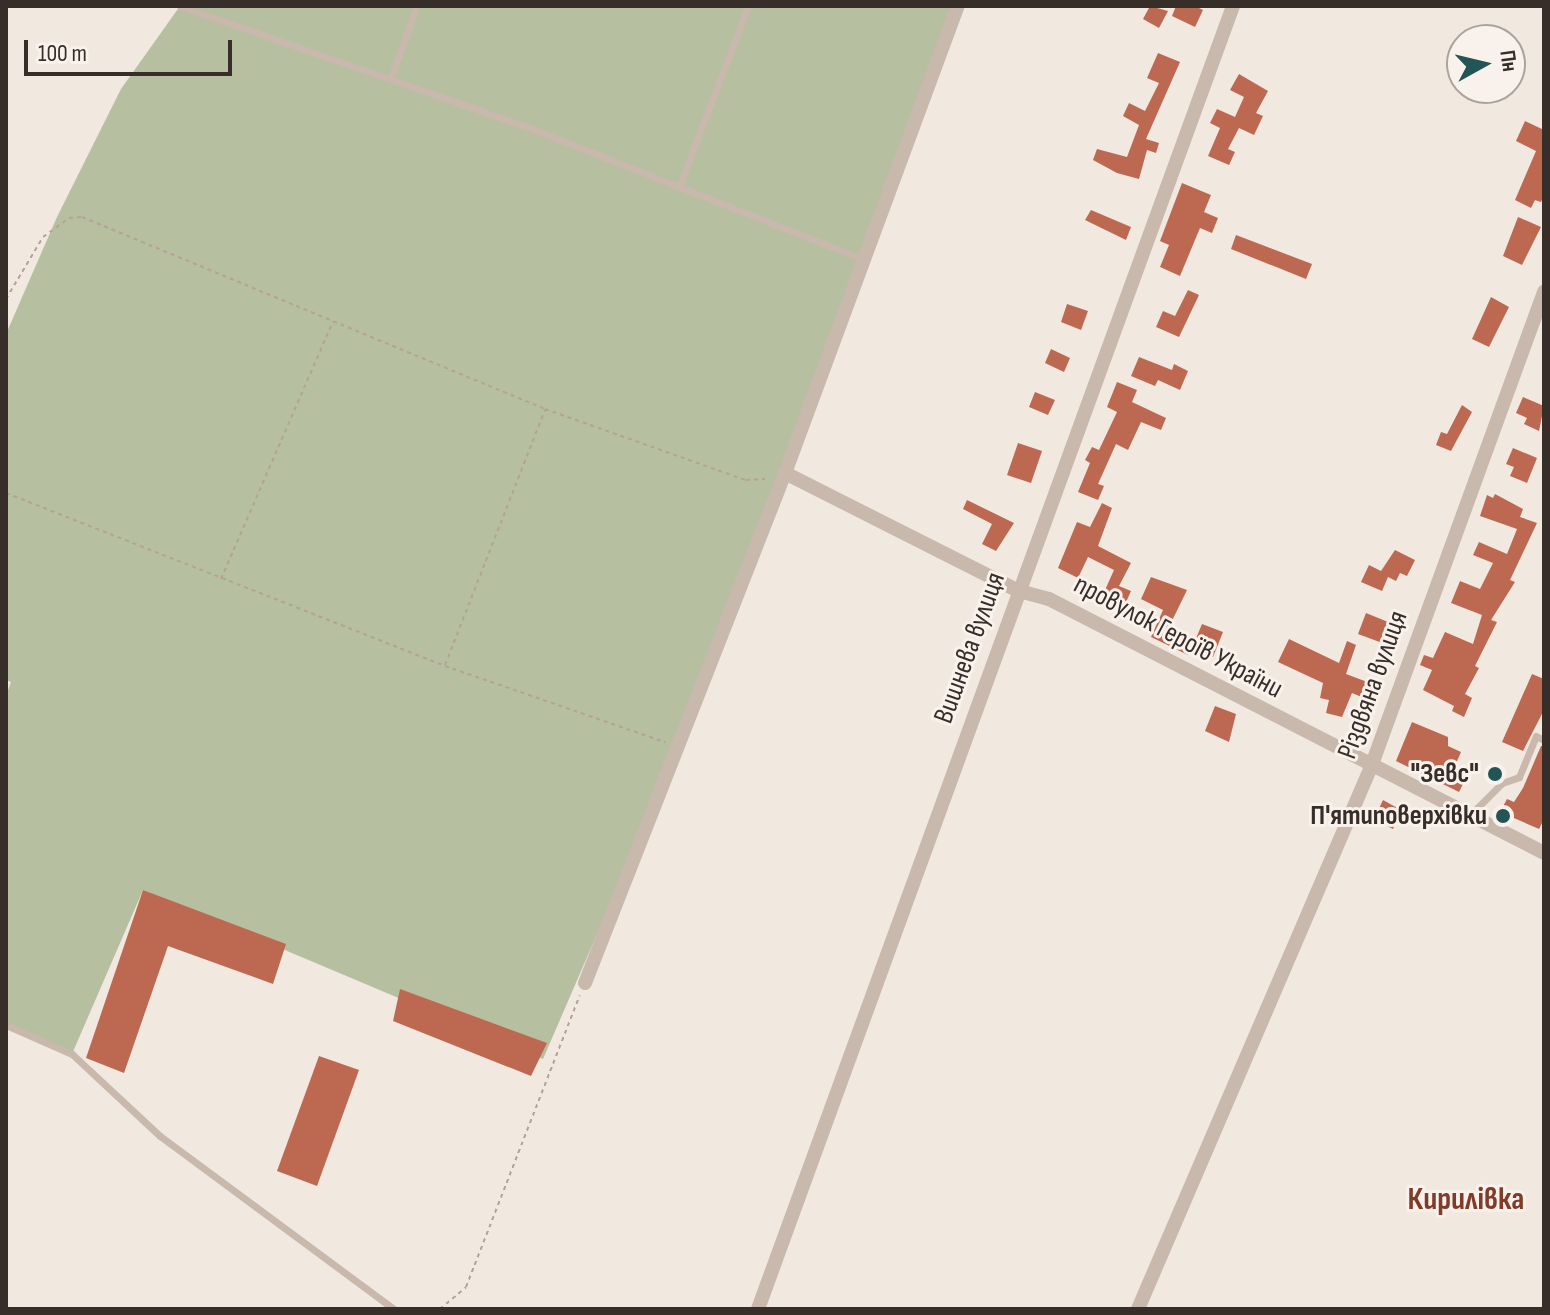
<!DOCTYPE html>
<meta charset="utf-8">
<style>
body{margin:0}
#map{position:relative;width:1550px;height:1315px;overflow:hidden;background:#f1e8e0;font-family:"Sofia Sans Condensed",sans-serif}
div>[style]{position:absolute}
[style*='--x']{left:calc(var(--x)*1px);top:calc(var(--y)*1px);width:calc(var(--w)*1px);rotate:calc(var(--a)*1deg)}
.green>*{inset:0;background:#b6bfa0}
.building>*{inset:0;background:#bd6952}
.path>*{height:2px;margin-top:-1px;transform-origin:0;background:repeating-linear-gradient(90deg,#b4a296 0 4px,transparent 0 8px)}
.service>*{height:7px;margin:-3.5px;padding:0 3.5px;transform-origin:3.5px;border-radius:3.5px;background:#c9b8ac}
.minor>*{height:14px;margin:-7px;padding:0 7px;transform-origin:7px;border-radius:7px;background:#c9b8ac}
.dots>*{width:22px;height:22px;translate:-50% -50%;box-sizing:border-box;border:4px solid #f9f2ec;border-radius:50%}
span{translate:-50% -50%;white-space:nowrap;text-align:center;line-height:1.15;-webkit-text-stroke:6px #f9f2ec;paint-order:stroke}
.street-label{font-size:28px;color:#372e2a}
.poi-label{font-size:28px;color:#372e2a;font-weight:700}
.right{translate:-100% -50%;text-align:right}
.quarter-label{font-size:32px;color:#803b29;font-weight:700}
.frame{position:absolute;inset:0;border:8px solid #372e2a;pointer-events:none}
.north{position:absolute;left:1446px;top:24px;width:80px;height:80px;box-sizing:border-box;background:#f9f2ec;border:2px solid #aba49e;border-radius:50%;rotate:82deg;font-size:22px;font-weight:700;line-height:32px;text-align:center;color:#372e2a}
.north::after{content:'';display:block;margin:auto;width:28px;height:36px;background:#235456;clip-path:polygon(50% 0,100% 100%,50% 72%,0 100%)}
.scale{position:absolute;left:24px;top:40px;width:208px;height:36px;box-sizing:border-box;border:4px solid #372e2a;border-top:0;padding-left:10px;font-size:24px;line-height:28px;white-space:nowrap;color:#372e2a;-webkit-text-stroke:6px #f9f2ec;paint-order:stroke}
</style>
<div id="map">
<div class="green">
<div style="clip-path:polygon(180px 6px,958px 6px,674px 756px,543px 1059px,143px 890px,72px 1054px,6px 1025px,6px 696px,11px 682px,6px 680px,6px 334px,57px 217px,121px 89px)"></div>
</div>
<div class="building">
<div style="clip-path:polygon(1150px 6px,1168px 11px,1159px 28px,1143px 19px)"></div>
<div style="clip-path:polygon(1176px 6px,1195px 6px,1203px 10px,1195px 27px,1172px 16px)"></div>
<div style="clip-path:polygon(1158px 53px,1180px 62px,1146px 139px,1159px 143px,1156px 153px,1147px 150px,1139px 179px,1117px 173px,1093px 160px,1097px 149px,1127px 157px,1139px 125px,1123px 116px,1129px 103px,1145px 111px,1159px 83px,1147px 78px)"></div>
<div style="clip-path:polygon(1239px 74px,1268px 91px,1256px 113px,1263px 116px,1254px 135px,1239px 128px,1228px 149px,1235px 152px,1229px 165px,1208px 156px,1220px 128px,1210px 123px,1217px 109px,1235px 117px,1244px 97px,1230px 90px)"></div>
<div style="clip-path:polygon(1525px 121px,1544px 130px,1544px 195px,1541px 202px,1535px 200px,1531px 208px,1515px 200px,1536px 151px,1516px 141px)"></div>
<div style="clip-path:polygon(1182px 183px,1211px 195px,1204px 212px,1218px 218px,1212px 233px,1200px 228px,1180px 276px,1160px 267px,1169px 245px,1160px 241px)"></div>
<div style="clip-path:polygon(1091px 210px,1131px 227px,1126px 240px,1085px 220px)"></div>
<div style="clip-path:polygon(1518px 217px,1541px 227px,1522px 265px,1503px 256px)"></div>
<div style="clip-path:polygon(1236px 235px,1312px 264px,1306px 279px,1231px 249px)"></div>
<div style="clip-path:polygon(1188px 290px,1199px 295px,1179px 337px,1156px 327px,1163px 311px,1175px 316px)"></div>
<div style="clip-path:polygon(1491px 297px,1509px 307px,1489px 347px,1472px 339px)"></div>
<div style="clip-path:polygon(1067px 304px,1088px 311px,1081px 330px,1061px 322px)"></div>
<div style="clip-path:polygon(1051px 349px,1070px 358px,1064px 372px,1045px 363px)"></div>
<div style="clip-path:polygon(1139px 357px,1172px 370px,1174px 364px,1188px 371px,1180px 390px,1158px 380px,1155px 386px,1131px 376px)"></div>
<div style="clip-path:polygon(1117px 382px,1137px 390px,1132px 402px,1166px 418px,1161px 430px,1141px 422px,1128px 450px,1116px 444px,1098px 484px,1104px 486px,1098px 500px,1078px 492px,1090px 463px,1085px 460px,1092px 447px,1099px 450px,1117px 412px,1107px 407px)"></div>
<div style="clip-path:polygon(1035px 392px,1055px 400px,1048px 415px,1029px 407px)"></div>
<div style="clip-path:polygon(1523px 397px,1544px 406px,1539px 431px,1524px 424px,1527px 418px,1516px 413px)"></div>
<div style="clip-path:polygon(1462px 405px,1472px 412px,1451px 451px,1436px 445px,1441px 432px,1447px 434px)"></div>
<div style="clip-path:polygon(1018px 443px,1042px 451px,1031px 483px,1007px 475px)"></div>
<div style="clip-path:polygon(1513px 448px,1537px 458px,1527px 483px,1510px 476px,1514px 467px,1506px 464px)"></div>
<div style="clip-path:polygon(1495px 494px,1523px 509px,1520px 517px,1537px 523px,1510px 580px,1515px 582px,1491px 620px,1497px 622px,1475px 666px,1479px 668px,1465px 694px,1472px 698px,1464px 717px,1452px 711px,1454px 706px,1423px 690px,1432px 670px,1420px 665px,1424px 655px,1433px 658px,1445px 632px,1473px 644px,1482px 615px,1451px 603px,1460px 581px,1480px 589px,1493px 563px,1473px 555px,1479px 542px,1507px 554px,1517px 529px,1480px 516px,1487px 495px,1493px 498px)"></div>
<div style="clip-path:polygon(967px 500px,1014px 523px,996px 551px,982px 544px,992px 524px,963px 509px)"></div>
<div style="clip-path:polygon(1102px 503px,1112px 508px,1098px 546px,1131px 563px,1119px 586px,1131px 591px,1123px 609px,1101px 599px,1114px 570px,1088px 557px,1078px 578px,1058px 568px,1077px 522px,1090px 527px)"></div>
<div style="clip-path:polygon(1395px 550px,1415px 560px,1407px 576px,1400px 573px,1396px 581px,1388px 577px,1382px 591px,1361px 582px,1369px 565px,1381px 571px)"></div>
<div style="clip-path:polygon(1151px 577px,1187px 590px,1168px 629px,1194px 641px,1188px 655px,1151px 637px,1163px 610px,1141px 599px)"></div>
<div style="clip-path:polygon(1366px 613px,1393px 624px,1385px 644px,1358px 634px)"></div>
<div style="clip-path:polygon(1202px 624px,1223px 632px,1213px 657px,1192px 648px)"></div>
<div style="clip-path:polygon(1289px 639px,1339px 663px,1347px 641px,1356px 645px,1346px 674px,1370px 683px,1364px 698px,1352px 693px,1342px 717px,1326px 713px,1329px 700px,1320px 698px,1323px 683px,1278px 662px)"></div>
<div style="clip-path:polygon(1532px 674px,1544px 679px,1544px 710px,1523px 751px,1502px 742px)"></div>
<div style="clip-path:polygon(1215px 706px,1236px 714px,1229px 742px,1205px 731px)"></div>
<div style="clip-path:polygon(1412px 722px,1448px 737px,1448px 746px,1461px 752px,1451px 775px,1464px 782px,1459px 792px,1396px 761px)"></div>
<div style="clip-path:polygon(1541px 746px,1544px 746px,1544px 819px,1539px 829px,1500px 812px,1507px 799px,1514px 802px,1523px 788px)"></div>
<div style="clip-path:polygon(1383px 800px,1401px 810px,1393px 829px,1374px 819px)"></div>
<div style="clip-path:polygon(143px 890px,286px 944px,273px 984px,168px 946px,124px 1073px,86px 1058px)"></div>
<div style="clip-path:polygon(400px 989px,547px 1043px,531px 1076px,393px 1021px)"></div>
<div style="clip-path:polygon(319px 1056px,359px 1070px,317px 1186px,277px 1171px)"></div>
</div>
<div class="path">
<div style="--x:6;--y:299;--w:72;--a:-59.2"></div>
<div style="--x:43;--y:237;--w:32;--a:-36"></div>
<div style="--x:69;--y:218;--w:13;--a:-4"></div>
<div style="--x:82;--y:217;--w:501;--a:22.52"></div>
<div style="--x:545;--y:409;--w:213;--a:19.5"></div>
<div style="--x:746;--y:480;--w:19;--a:-3"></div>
<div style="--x:6;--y:493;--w:472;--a:21.5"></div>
<div style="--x:445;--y:666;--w:233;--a:19.1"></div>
<div style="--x:221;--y:579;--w:281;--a:-66.5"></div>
<div style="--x:445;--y:665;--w:274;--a:-68.6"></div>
<div style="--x:440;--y:1309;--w:34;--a:-40"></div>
<div style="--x:466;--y:1287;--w:313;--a:-68.7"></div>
</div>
<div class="service">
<div style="--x:180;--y:6;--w:371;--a:19.2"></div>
<div style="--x:530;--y:128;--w:358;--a:21.5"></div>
<div style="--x:391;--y:77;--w:76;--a:-69.9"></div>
<div style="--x:679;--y:187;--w:194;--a:-69.1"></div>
<div style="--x:1469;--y:816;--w:47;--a:-45"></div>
<div style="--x:1502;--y:783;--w:18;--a:-19"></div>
<div style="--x:1519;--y:777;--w:44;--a:-67.5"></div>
<div style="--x:1536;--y:736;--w:9;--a:27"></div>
<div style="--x:6;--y:1025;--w:72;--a:23.7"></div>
<div style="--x:72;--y:1054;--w:120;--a:43"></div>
<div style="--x:160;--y:1136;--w:291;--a:36.5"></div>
</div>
<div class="minor">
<div style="--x:785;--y:473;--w:262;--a:26.8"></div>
<div style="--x:1019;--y:591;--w:31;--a:15"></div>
<div style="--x:1049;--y:599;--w:556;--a:27.16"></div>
<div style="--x:585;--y:983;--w:548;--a:-68.59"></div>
<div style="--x:785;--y:473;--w:498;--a:-69.7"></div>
<div style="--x:758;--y:1309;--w:1387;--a:-69.97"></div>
<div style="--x:1138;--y:1309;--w:590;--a:-66.74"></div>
<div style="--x:1371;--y:767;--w:506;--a:-69.99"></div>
</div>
<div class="dots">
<div style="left:1495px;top:774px;background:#235456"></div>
<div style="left:1503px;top:816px;background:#235456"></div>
</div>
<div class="street-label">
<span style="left:1178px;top:637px;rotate:28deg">провулок Героїв України</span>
<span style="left:970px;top:648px;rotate:-70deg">Вишнева вулиця</span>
<span style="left:1373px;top:685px;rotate:-70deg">Різдвяна вулиця</span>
</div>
<div class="poi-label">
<span class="right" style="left:1479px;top:774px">"Зевс"</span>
<span class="right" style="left:1487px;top:816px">П'ятиповерхівки</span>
</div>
<div class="quarter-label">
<span style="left:1466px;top:1200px">Кирилівка</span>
</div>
<div class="frame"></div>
<div class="north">Пн</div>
<div class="scale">100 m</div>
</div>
